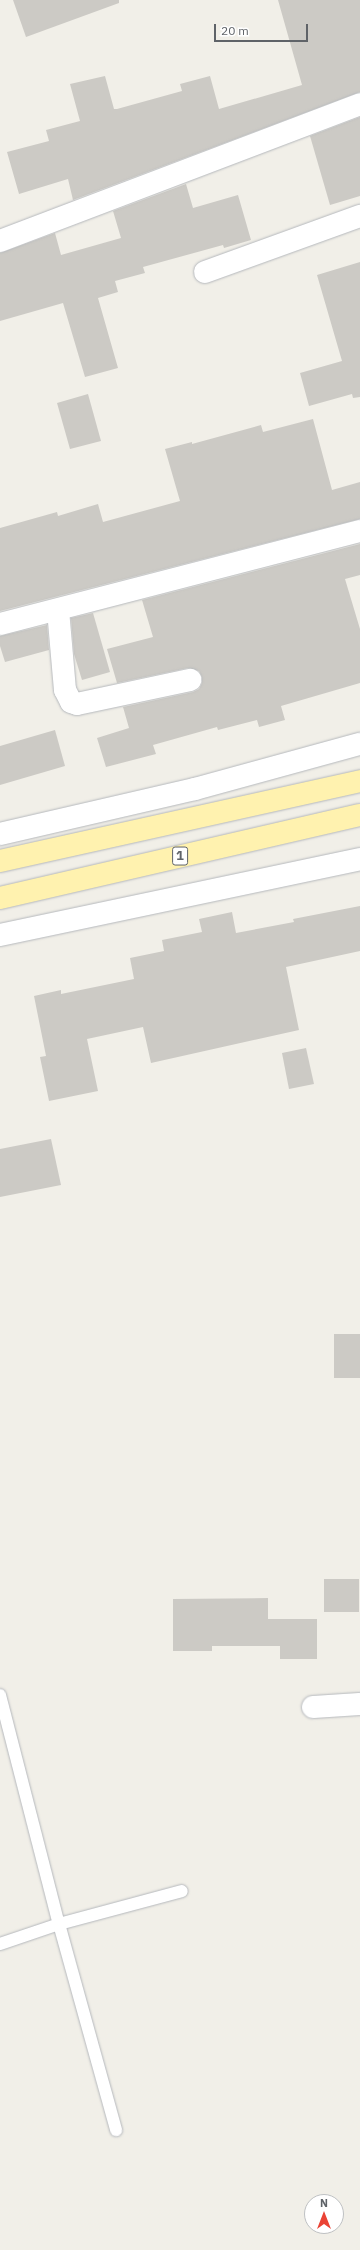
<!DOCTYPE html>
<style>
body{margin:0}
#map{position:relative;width:360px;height:2250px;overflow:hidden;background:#f1efe8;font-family:"IBM Plex Sans",sans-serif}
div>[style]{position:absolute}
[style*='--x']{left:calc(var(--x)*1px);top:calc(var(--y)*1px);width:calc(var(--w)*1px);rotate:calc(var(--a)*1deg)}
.building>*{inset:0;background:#cccac5}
.roads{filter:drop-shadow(0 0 1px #b5b8bc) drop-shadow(0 0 1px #b5b8bc)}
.service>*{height:12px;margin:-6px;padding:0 6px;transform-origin:6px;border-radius:6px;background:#fff}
.minor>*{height:22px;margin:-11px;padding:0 11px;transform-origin:11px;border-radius:11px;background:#fff}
.primary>*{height:22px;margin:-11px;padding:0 11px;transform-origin:11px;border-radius:11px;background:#fff2af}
span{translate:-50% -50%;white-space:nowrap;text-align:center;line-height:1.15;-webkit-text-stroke:3.5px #fff;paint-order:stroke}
.shield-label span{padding:1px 3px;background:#fff;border:1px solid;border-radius:3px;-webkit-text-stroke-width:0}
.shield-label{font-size:13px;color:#5f6368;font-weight:700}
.north{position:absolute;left:304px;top:2194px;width:40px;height:40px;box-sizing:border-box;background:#fff;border:1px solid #bfc1c3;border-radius:50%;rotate:0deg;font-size:11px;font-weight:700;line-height:16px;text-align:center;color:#5f6368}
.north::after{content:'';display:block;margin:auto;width:14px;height:18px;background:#ea4335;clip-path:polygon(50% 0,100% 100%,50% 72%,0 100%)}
.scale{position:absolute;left:214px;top:24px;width:94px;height:18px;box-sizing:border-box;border:2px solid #5f6368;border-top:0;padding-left:5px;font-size:12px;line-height:14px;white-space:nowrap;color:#5f6368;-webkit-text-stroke:3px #fff;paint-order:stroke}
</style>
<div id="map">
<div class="building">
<div style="clip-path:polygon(13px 0,119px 0,119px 3px,26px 37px)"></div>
<div style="clip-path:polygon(278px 0,360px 0,360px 92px,73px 200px,68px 179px,19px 194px,7px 152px,49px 141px,46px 130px,80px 121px,70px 84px,105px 76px,114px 109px,117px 109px,182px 91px,180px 84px,210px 76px,219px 109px,302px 85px)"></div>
<div style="clip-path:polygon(360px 117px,360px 196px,330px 205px,310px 136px)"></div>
<div style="clip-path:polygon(186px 184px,193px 208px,238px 195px,251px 240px,224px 248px,223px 245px,143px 267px,145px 273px,115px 281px,118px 292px,98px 298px,118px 368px,85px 377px,63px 303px,0 321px,0 253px,55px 233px,61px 255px,121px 238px,113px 211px)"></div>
<div style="clip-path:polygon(360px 262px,360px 397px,353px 398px,352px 394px,309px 406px,300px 373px,342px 361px,317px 275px)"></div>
<div style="clip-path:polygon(88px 394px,101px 441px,70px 449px,57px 403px)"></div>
<div style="clip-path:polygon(313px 419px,332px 490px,360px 482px,360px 519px,0 611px,0 528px,57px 512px,58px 516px,98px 504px,103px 522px,180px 501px,165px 449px,192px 442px,192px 444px,261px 425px,263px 432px)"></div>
<div style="clip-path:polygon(360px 544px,360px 575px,345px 579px,360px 629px,360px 683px,281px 706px,285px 720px,259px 727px,257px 720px,218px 730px,217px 727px,153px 745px,156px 754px,106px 767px,97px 738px,129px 728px,123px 707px,193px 692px,199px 689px,202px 683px,202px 677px,199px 671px,188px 668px,117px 683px,107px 649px,153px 637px,142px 600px)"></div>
<div style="clip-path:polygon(93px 613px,110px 672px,82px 680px,74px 654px,71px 618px)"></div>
<div style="clip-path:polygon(47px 625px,49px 650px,5px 662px,0 646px,0 636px)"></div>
<div style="clip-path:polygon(55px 730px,65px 766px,0 785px,0 746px)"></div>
<div style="clip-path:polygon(360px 906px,360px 951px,286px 967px,299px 1030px,151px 1063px,143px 1027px,87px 1039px,98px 1091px,49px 1101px,40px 1057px,46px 1056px,34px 996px,61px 990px,61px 994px,134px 979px,130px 958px,164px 951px,162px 940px,202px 932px,199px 919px,232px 912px,236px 933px,294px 922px,293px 919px)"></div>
<div style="clip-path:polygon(306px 1048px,314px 1084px,289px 1089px,282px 1053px)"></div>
<div style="clip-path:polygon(51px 1139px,61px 1185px,0 1197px,0 1149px)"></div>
<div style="clip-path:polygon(334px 1334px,360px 1334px,360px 1378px,334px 1378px)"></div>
<div style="clip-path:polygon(324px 1579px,359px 1579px,359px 1612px,324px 1612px)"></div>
<div style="clip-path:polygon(268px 1598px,268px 1619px,317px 1619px,317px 1659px,280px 1659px,280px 1646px,212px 1646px,212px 1651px,173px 1651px,173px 1599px)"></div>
</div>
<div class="roads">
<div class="service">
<div style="--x:0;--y:1695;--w:236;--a:75.6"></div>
<div style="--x:59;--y:1924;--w:214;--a:74.5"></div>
<div style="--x:0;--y:1944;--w:62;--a:-18.7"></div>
<div style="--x:59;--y:1924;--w:127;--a:-15"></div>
</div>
<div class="minor">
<div style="--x:0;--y:241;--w:385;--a:-20.8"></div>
<div style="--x:205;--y:272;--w:165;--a:-19.9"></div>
<div style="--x:58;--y:610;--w:80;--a:85"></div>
<div style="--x:65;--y:690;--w:13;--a:63"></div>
<div style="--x:71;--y:702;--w:6;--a:18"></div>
<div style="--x:77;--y:704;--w:116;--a:-12"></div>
<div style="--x:0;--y:624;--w:372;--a:-14.5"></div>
<div style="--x:0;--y:834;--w:200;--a:-13"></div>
<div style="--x:195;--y:789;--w:171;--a:-15.3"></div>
<div style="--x:0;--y:935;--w:368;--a:-11.9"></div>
<div style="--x:313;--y:1707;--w:47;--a:-3.7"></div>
</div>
<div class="primary">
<div style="--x:0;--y:861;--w:369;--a:-12.5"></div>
<div style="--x:0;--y:898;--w:369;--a:-13"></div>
</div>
</div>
<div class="shield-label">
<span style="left:180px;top:856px">1</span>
</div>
<div class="north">N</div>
<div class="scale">20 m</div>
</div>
